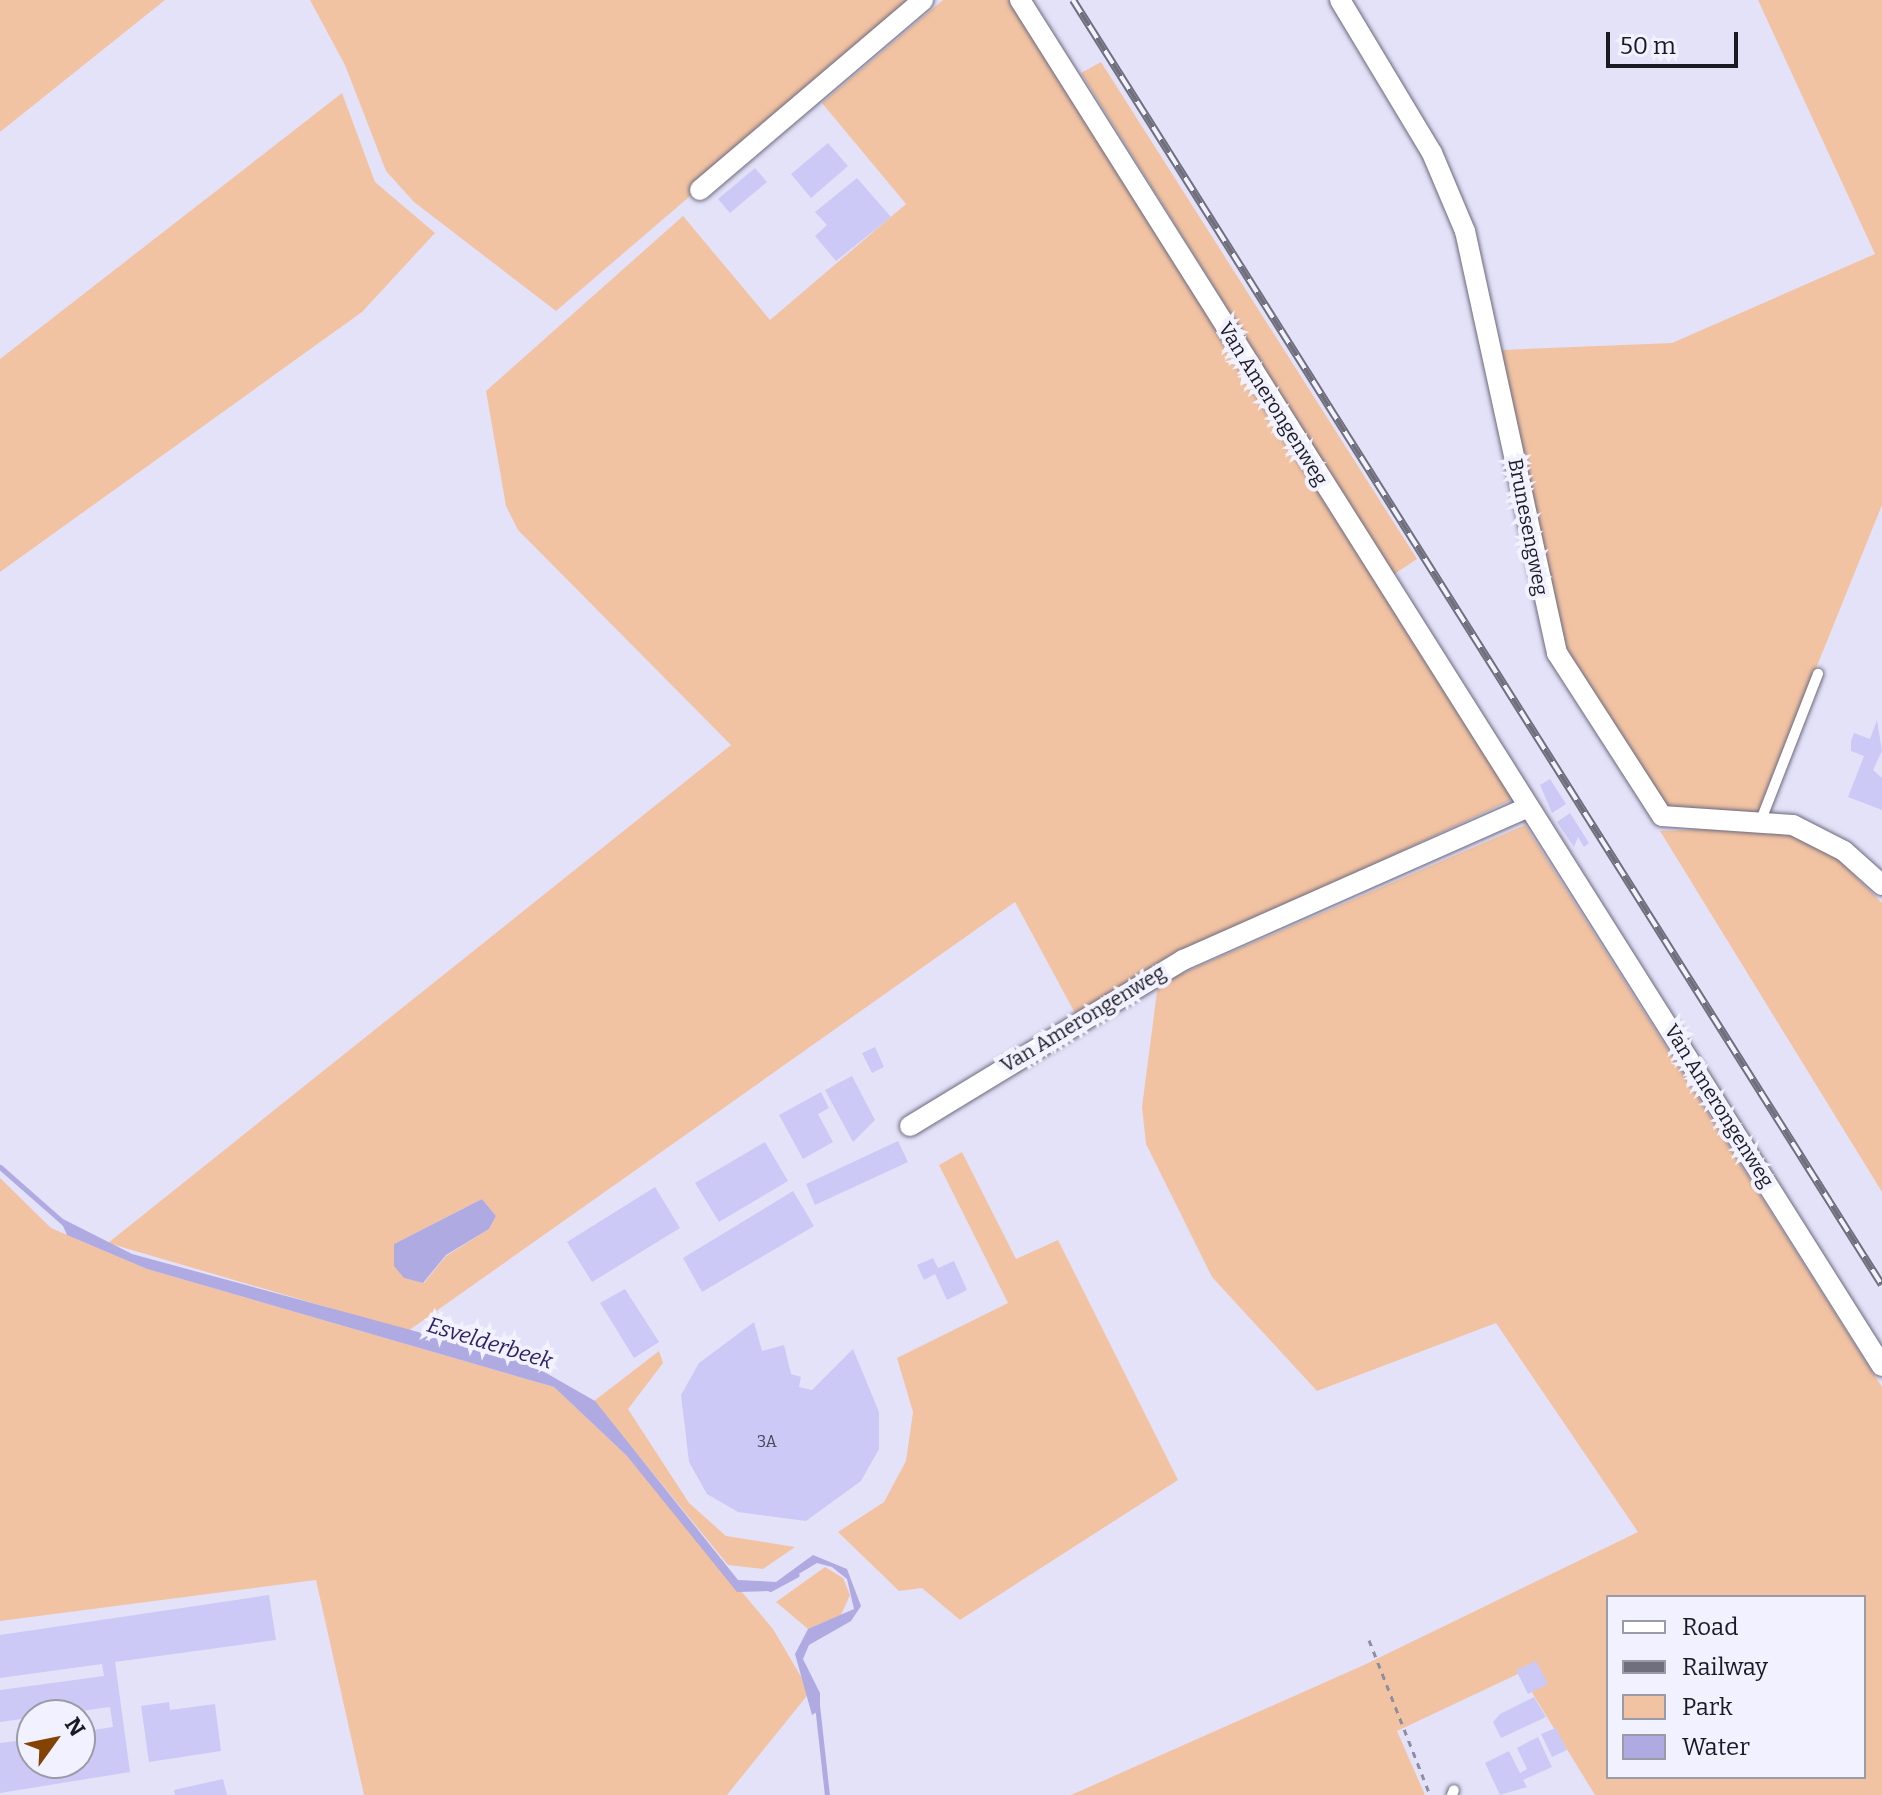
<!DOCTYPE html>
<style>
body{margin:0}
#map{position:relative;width:1882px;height:1795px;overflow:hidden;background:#e4e2f9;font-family:Bitter,serif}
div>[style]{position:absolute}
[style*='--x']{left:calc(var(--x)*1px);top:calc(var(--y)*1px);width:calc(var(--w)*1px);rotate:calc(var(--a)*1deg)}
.green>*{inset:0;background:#f2c3a3}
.water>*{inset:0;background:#afaae1}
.stream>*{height:5px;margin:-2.5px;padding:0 2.5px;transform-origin:2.5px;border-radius:2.5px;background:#afaae1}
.building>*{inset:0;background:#ccc9f6}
.path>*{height:3px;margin-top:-1.5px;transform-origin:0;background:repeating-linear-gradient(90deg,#8f8e9e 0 6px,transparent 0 12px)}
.roads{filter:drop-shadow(0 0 2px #6b697d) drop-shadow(0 0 2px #6b697d)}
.lane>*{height:10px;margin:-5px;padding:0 5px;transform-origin:5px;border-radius:5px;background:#fff}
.street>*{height:20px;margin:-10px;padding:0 10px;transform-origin:10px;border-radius:10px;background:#fff}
.rail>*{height:8px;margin-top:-4px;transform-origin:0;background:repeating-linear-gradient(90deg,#f1f1ff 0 15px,#706f7d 0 30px);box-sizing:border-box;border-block:2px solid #706f7d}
span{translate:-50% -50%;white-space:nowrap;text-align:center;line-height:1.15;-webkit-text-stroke:8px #f1f1ff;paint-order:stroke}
.number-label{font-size:16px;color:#474657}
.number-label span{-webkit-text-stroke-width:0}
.street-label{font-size:20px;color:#1b1a22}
.water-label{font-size:22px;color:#2d1e5e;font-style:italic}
.legend{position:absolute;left:1606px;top:1595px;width:260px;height:184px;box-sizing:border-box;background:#f1f1ff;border:2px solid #9b9ba7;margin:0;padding:10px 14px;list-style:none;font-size:24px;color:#1b1a22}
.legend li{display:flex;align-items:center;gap:16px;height:40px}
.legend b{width:40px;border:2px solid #9b9ba7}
.north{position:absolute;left:16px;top:1699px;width:80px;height:80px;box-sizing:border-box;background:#f1f1ff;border:2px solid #9b9ba7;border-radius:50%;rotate:57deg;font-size:22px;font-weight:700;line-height:32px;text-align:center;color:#1b1a22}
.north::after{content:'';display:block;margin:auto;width:28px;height:36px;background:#824304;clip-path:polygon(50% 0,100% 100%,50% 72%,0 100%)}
.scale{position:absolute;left:1606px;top:32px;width:132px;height:36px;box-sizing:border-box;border:4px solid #1b1a22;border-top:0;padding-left:10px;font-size:24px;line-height:28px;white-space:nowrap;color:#1b1a22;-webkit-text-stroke:6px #f1f1ff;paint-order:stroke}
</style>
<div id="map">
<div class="green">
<div style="clip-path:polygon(0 0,165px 0,0 132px)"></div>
<div style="clip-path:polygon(310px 0,919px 0,556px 311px,414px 202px,386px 171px,345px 65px)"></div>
<div style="clip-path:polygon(evenodd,943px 0,1014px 0,1515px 798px,1172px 959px,1076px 1015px,1015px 902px,408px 1331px,108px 1243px,731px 745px,518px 530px,506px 506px,486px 391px,683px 216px,770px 320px,906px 204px,822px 103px,943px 0,482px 1199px,496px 1216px,489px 1229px,446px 1256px,424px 1283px,404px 1278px,394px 1244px,482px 1199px)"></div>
<div style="clip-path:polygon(1758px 0,1882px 0,1882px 505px,1758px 812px,1662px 812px,1563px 650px,1501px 350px,1672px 343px,1875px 254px)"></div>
<div style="clip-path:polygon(1101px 62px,1417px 559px,1393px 575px,1081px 73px)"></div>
<div style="clip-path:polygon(342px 93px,375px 182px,435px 233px,362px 312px,0 572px,0 359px)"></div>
<div style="clip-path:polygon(evenodd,1525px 825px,1882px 1387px,1882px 1795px,1595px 1795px,1520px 1673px,1397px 1731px,1425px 1795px,1071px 1795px,1364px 1665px,1638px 1532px,1496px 1323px,1317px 1391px,1212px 1277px,1146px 1144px,1142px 1107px,1158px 984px,1525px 825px,1608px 1597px,1864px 1597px,1864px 1777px,1608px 1777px,1608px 1597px)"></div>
<div style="clip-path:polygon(1735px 828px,1797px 836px,1835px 856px,1882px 903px,1882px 1192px,1660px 831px)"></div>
<div style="clip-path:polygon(962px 1152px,1016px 1259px,1058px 1240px,1178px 1480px,960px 1620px,922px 1588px,899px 1591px,838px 1532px,884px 1502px,906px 1461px,913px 1412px,897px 1358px,1008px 1303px,939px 1165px)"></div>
<div style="clip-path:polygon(0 1178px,51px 1228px,147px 1269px,554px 1387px,627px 1456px,773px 1629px,810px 1692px,727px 1795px,364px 1795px,316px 1580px,0 1621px)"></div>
<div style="clip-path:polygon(659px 1351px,663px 1363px,628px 1409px,689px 1503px,726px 1536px,795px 1547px,763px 1569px,728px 1565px,594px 1401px)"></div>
<div style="clip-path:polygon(825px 1567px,843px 1578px,850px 1595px,841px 1615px,808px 1629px,776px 1602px)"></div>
</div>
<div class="water">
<div style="clip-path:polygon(482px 1199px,496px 1216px,489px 1229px,446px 1255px,423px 1283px,404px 1278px,394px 1266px,394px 1244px)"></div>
<div style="clip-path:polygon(59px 1217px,132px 1254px,525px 1361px,595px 1401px,738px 1580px,776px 1582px,813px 1555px,847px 1569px,861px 1606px,851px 1621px,809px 1645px,803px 1659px,820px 1693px,820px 1710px,812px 1715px,795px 1654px,808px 1629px,854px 1609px,847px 1579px,832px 1567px,817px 1563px,770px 1591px,737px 1592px,627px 1456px,554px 1387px,147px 1269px,67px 1235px)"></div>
</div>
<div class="stream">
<div style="--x:0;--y:1167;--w:88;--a:41.3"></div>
<div style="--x:770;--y:1589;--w:30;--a:-28"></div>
<div style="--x:817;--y:1705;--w:91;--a:83.7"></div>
</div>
<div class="building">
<div style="clip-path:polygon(828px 143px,848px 166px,811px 198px,791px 174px)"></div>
<div style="clip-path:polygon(755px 168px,767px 182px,730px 213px,718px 199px)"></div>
<div style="clip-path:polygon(857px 178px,891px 217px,836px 261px,815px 236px,827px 225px,815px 212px)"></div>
<div style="clip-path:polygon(1877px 720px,1882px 751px,1873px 770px,1882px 778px,1882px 810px,1848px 797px,1864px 756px,1851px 751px,1851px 741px,1854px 733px,1870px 739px)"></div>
<div style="clip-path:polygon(1550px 779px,1566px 804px,1552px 813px,1540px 785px)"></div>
<div style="clip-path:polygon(1570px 813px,1589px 843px,1584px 847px,1578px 837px,1574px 847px,1557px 822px)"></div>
<div style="clip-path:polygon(875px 1047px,884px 1067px,872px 1073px,862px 1053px)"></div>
<div style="clip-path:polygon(852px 1076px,875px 1120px,853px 1142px,825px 1090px)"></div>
<div style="clip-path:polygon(821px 1092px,829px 1108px,818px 1114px,833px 1142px,803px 1159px,779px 1115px)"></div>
<div style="clip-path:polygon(898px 1141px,908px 1162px,815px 1205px,806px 1184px)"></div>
<div style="clip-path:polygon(765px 1142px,788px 1181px,719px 1222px,695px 1183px)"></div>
<div style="clip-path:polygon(655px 1187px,680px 1228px,592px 1282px,567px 1242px)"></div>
<div style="clip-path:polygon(793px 1191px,814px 1226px,702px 1292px,683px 1258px)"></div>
<div style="clip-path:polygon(933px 1258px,938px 1268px,954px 1261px,967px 1290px,947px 1300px,935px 1274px,924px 1280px,917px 1265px)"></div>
<div style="clip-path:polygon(625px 1289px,659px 1342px,634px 1358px,600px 1303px)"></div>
<div style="clip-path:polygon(754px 1322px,762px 1351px,784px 1345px,791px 1374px,801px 1377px,799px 1387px,812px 1390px,853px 1349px,879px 1412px,879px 1449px,861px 1481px,806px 1521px,738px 1512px,707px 1494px,689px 1462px,681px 1395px,699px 1363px)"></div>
<div style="clip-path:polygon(269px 1595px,276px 1640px,115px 1662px,130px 1772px,0 1793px,0 1743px,32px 1739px,32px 1763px,80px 1763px,80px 1732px,113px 1727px,110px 1707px,0 1722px,0 1690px,104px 1676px,102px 1664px,0 1678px,0 1635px)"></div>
<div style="clip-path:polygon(1536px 1661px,1548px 1684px,1528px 1694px,1516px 1670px)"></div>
<div style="clip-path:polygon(1534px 1697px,1546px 1717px,1501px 1738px,1493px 1722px,1500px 1714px)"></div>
<div style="clip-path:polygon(169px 1702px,170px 1710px,215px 1704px,221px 1751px,149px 1762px,141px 1706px)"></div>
<div style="clip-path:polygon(1556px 1728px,1567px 1750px,1552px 1757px,1541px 1734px)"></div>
<div style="clip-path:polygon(1538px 1737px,1552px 1767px,1523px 1780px,1527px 1787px,1500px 1795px,1485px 1763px,1509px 1751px,1520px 1773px,1527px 1769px,1517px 1748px)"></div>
<div style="clip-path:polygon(223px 1779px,227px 1795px,175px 1795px,174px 1790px)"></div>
</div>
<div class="path">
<div style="--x:1369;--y:1640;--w:167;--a:68.5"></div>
</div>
<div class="roads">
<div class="lane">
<div style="--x:1761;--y:820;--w:157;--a:-68.7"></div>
<div style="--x:1452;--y:1795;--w:5;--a:-68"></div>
</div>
<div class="street">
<div style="--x:1020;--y:0;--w:1615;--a:57.75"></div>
<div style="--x:1340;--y:0;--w:179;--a:59"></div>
<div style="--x:1432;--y:153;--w:85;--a:67.1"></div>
<div style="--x:1465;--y:231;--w:432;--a:77.7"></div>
<div style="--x:1557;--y:653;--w:194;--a:57.2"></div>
<div style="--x:1662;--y:816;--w:131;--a:3.9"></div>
<div style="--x:1793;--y:825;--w:57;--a:27"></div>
<div style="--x:1844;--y:851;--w:51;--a:41.8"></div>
<div style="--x:700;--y:190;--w:293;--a:-40.4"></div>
<div style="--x:910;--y:1126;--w:320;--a:-31.3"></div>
<div style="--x:1183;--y:960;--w:375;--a:-23.9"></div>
</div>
</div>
<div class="rail">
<div style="--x:1073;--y:0;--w:1518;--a:57.81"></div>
</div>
<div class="number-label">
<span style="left:767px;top:1442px">3A</span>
</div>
<div class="street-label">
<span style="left:1273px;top:404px;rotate:58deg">Van Amerongenweg</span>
<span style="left:1528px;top:527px;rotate:79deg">Brunesengweg</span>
<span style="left:1083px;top:1019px;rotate:-31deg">Van Amerongenweg</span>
<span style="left:1719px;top:1106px;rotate:58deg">Van Amerongenweg</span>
</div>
<div class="water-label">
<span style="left:490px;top:1343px;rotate:17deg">Esvelderbeek</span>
</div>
<ul class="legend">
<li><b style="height:10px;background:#fff"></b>Road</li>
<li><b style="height:10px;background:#706f7d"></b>Railway</li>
<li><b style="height:22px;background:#f2c3a3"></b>Park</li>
<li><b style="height:22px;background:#afaae1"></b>Water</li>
</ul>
<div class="north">N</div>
<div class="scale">50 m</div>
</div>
